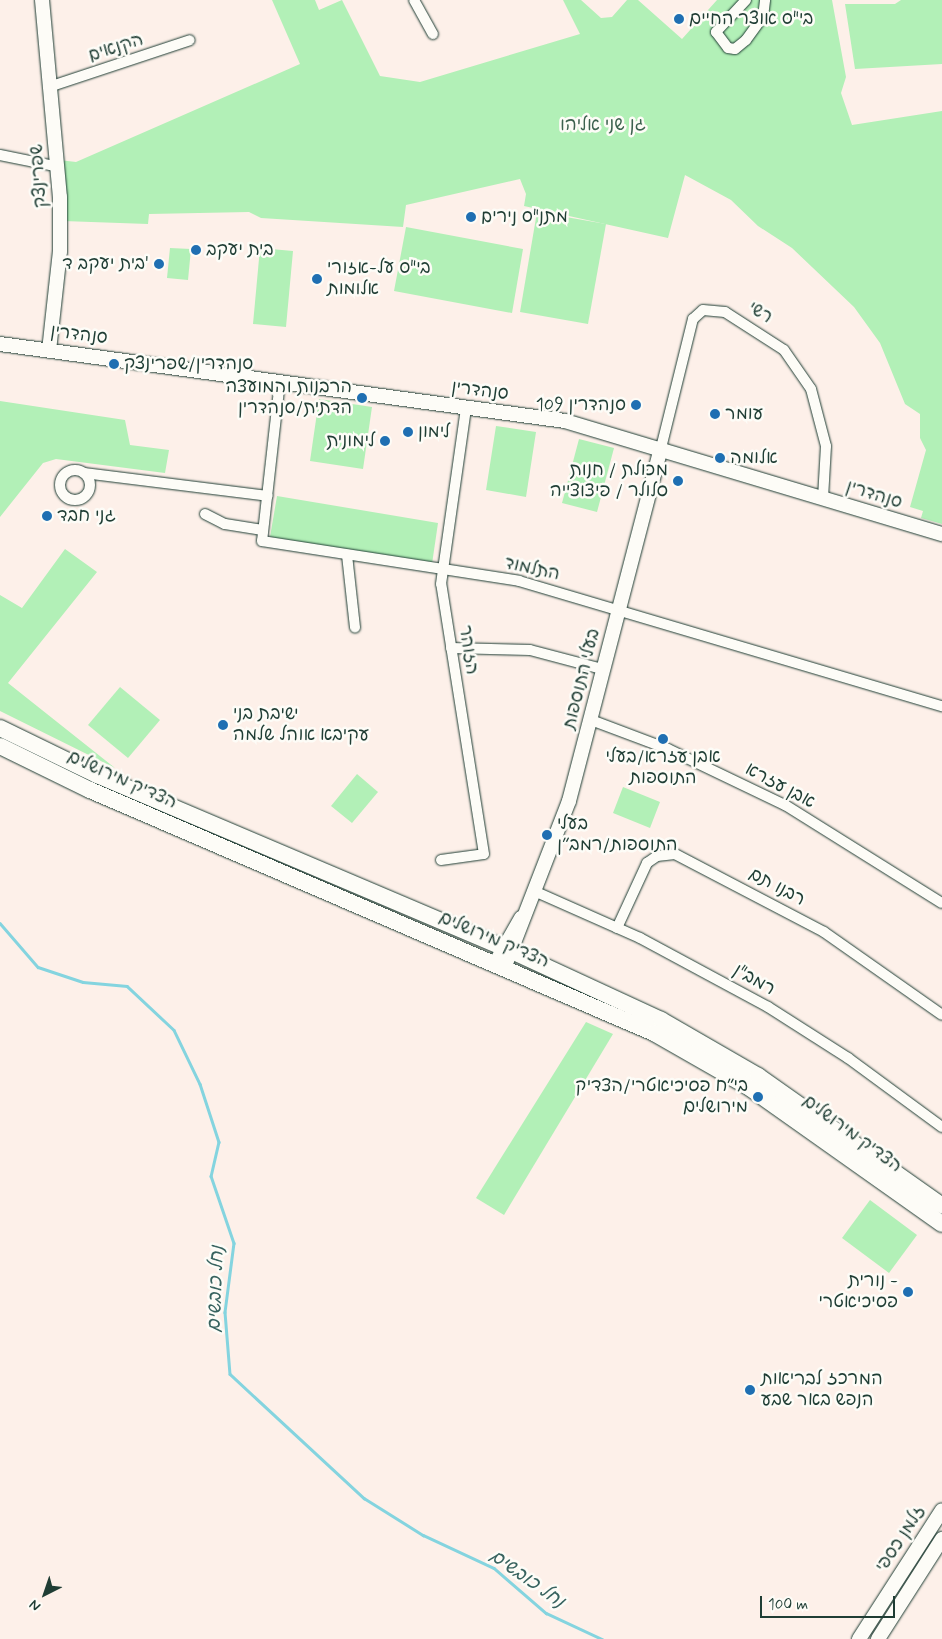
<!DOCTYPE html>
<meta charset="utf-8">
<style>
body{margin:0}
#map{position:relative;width:942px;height:1639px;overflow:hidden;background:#fdf0e9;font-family:Mynerve,"Playpen Sans Hebrew",sans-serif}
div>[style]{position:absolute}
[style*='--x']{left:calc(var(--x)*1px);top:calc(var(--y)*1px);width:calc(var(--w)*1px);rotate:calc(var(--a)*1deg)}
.green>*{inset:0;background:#b2f0b7}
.stream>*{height:2.5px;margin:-1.25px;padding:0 1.25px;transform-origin:1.25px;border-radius:1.25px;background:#84d4df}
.roads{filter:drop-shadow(0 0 1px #1f3d34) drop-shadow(0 0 1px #1f3d34)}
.minor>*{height:10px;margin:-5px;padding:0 5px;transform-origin:5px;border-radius:5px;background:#fdfcf7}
.minor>.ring{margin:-5px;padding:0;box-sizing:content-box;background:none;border:10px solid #fdfcf7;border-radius:50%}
.tertiary>*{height:14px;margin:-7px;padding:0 7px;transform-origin:7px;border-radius:7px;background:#fdfcf7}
.primary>*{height:16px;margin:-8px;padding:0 8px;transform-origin:8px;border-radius:8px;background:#fdfcf7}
.dots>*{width:14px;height:14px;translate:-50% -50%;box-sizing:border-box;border:2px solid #fdfcf7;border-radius:50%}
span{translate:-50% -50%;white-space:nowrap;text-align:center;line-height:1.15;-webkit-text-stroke:5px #fdfcf7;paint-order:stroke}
.poi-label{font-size:18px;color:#1f3d34}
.left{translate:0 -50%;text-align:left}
.right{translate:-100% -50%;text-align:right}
.street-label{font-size:18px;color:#1f3d34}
.park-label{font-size:18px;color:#3c614e}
.water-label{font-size:19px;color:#38635f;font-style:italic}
.north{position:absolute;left:20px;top:1569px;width:50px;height:50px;-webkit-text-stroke:4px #fdfcf7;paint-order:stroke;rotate:221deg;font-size:14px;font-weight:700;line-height:20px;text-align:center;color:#1f3d34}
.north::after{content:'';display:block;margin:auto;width:18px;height:22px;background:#1f3d34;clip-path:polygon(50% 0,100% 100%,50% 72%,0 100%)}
.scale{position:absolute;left:760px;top:1596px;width:135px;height:22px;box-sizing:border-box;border:2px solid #1f3d34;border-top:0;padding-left:6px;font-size:15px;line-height:18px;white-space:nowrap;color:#1f3d34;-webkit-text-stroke:4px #fdfcf7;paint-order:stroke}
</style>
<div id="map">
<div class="green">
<div style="clip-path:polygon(272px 0,315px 0,319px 10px,342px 0,380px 76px,420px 82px,580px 34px,563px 0,581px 0,601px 18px,612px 17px,627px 0,638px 0,682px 39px,717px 0,832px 0,846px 77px,841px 93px,852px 125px,942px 111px,942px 524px,921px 518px,923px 511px,910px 507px,926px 450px,920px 438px,920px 414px,905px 404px,880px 343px,854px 307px,792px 248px,758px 226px,731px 200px,685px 175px,668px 238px,524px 206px,526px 194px,520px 179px,406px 205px,403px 227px,261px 218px,249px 212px,149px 214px,148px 224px,63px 221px,59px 160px,76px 162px,300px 64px)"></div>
<div style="clip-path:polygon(901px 0,942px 0,942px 64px,855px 69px,845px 4px,895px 4px)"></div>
<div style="clip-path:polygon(537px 212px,606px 224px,588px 324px,520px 312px)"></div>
<div style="clip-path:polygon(406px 227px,523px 249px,512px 313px,394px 291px)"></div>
<div style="clip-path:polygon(170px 248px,191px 249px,188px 280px,167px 278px)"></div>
<div style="clip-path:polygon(260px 248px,293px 251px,286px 327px,253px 324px)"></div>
<div style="clip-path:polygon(319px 399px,372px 407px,363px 469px,310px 461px)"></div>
<div style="clip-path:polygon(0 401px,125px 420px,130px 445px,169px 450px,165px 473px,56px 459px,43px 463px,0 517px)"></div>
<div style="clip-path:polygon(496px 426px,536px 432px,526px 497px,486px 490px)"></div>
<div style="clip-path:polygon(579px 439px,614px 448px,597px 512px,562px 503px)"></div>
<div style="clip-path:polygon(277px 496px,438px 523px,432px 564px,270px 537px)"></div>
<div style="clip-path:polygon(65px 549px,97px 572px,8px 683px,115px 768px,0 711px,0 595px,22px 608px)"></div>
<div style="clip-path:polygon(120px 687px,160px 720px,128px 758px,88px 725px)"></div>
<div style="clip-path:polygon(357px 774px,378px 792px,352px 823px,331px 806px)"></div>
<div style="clip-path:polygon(623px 787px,660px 802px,650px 828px,613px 813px)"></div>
<div style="clip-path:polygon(586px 1022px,613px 1034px,504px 1215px,476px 1198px)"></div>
<div style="clip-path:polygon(870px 1200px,917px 1235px,889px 1273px,842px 1238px)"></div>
</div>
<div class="stream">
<div style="--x:0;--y:923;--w:58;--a:49.2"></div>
<div style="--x:38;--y:967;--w:47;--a:18.4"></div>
<div style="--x:83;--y:982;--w:44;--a:5.2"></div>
<div style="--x:127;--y:986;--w:64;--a:43.1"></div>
<div style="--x:174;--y:1030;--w:60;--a:64.3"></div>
<div style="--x:200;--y:1084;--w:61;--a:71.9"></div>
<div style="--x:219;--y:1142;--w:35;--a:103"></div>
<div style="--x:211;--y:1176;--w:71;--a:71.1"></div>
<div style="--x:234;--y:1243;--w:70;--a:97.4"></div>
<div style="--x:225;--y:1312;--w:62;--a:85.4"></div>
<div style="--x:230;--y:1374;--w:183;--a:42.8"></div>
<div style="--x:364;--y:1498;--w:70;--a:32.1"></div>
<div style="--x:423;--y:1535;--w:78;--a:24.9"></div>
<div style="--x:494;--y:1568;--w:69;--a:40.9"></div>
<div style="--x:546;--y:1613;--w:62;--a:24.9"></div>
</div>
<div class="roads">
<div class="minor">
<div style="--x:414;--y:0;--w:39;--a:61"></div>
<div style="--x:746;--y:0;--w:44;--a:133.2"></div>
<div style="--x:716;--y:32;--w:20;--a:53"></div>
<div style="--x:728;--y:48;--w:7;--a:8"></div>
<div style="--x:735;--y:49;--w:14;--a:-39"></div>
<div style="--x:746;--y:40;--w:29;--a:-54"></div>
<div style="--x:763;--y:17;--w:17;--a:-83"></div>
<div style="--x:52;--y:86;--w:145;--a:-18.4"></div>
<div style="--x:0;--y:155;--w:60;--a:11.5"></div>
<div style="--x:280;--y:381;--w:161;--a:96.4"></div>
<div style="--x:262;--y:541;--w:260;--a:8.8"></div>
<div style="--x:519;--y:581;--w:441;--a:16.5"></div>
<div style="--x:661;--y:448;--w:133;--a:-76.1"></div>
<div style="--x:693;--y:319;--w:13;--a:-42"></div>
<div style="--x:703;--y:310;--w:22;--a:5"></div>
<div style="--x:725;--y:312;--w:70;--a:32.8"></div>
<div style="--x:784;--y:350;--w:47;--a:55.3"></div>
<div style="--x:811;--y:389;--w:59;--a:75.3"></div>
<div style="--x:826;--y:446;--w:52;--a:93.3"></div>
<div class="ring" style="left:60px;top:470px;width:20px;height:20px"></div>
<div style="--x:84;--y:473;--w:185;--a:7.1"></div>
<div style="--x:205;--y:514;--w:22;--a:27"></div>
<div style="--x:225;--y:524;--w:38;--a:9"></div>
<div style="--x:347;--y:555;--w:73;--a:83.7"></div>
<div style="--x:451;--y:648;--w:79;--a:1.5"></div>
<div style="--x:530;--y:650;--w:74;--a:14.8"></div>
<div style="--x:591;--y:720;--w:82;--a:20.6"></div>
<div style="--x:668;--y:749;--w:130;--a:25.6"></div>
<div style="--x:785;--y:805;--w:185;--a:32"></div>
<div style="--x:441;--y:860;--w:43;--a:-7.9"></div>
<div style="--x:484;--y:854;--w:273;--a:-99"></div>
<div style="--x:441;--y:584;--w:178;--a:-81.9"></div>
<div style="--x:534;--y:891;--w:116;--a:23.9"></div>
<div style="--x:640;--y:938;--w:145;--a:28.3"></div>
<div style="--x:768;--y:1007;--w:95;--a:32.5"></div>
<div style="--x:848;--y:1058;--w:117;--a:36.3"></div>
<div style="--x:617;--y:928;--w:72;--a:-65.2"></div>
<div style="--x:647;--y:863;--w:12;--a:-35"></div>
<div style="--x:657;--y:856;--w:18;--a:-6"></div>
<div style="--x:675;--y:854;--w:168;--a:27.6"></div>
<div style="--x:824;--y:932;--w:144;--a:35.1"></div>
</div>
<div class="tertiary">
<div style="--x:42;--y:0;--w:198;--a:84.8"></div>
<div style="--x:60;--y:197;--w:54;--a:90"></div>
<div style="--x:60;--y:251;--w:100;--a:96.3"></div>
<div style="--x:0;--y:344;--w:570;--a:7.76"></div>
<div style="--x:565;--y:421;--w:394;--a:16.7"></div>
<div style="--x:496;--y:962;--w:51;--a:-60.4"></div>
<div style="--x:505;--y:966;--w:177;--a:-68.8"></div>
<div style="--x:569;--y:801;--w:365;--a:-75.4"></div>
<div style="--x:859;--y:1639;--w:153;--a:-57.2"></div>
<div style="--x:878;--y:1639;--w:119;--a:-57.4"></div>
</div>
<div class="primary">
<div style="--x:0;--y:728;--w:108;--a:25.9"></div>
<div style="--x:97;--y:775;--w:451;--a:23"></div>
<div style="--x:512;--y:951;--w:164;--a:24.8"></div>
<div style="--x:661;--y:1020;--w:112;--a:30"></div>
<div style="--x:758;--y:1076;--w:225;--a:35.2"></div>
<div style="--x:0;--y:746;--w:100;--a:26.1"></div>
<div style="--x:90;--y:790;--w:614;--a:23.31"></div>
<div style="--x:654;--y:1033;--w:111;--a:29.8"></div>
<div style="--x:750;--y:1088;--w:235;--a:35.3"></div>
</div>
</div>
<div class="dots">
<div style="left:679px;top:19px;background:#1f6fb2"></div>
<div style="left:471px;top:217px;background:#1f6fb2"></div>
<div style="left:196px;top:250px;background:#1f6fb2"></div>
<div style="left:159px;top:264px;background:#1f6fb2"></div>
<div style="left:317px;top:279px;background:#1f6fb2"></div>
<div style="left:114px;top:364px;background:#1f6fb2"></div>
<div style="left:362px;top:398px;background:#1f6fb2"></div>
<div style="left:636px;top:405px;background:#1f6fb2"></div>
<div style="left:715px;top:414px;background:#1f6fb2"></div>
<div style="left:408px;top:432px;background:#1f6fb2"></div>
<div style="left:385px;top:441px;background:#1f6fb2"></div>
<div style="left:720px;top:458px;background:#1f6fb2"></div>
<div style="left:678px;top:481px;background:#1f6fb2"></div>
<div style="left:47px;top:516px;background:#1f6fb2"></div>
<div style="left:223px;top:725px;background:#1f6fb2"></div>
<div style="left:663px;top:739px;background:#1f6fb2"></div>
<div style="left:547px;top:835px;background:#1f6fb2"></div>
<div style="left:758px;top:1097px;background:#1f6fb2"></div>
<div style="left:908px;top:1292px;background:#1f6fb2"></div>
<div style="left:750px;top:1390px;background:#1f6fb2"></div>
</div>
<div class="poi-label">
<span class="left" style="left:689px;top:19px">בי"ס אוצר החיים</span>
<span class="left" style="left:481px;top:217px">מתנ"ס נירים</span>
<span class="left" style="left:206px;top:250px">בית יעקב</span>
<span class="right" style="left:149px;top:264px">בית יעקב ד'</span>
<span class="left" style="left:327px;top:279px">בי"ס על-אזורי<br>אלומות</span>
<span class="left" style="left:124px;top:364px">סנהדרין/שפרינצק</span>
<span class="right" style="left:352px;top:398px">הרבנות והמועצה<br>הדתית/סנהדרין</span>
<span class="right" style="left:626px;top:405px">סנהדרין 109</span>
<span class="left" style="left:725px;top:414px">עומר</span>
<span class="left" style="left:418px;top:432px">לימון</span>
<span class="right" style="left:375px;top:441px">לימונית</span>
<span class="left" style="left:730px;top:458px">אלומה</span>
<span class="right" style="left:668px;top:481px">מכולת / חנות<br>סלולר / פיצוצייה</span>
<span class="left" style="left:57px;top:516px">גני חבד</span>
<span class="left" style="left:233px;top:725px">ישיבת בני<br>עקיבא אוהל שלמה</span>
<span style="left:663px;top:768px">אבן עזרא/בעלי<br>התוספות</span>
<span class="left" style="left:557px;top:835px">בעלי<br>התוספות/רמב״ן</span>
<span class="right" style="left:748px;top:1097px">בי״ח פסיכיאטרי/הצדיק<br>מירושלים</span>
<span class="right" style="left:898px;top:1292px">נורית -<br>פסיכיאטרי</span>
<span class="left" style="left:761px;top:1390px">המרכז לבריאות<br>הנפש באר שבע</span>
</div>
<div class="street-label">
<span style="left:116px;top:48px;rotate:-18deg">הקנאים</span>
<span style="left:39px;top:176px;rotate:-94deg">שפרינצק</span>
<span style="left:760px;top:313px;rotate:32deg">רשי</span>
<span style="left:79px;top:335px;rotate:7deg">סנהדרין</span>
<span style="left:480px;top:391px;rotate:7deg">סנהדרין</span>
<span style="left:874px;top:495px;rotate:17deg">סנהדרין</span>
<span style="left:532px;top:569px;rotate:12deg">התלמוד</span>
<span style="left:468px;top:650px;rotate:81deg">הזוהר</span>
<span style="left:582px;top:679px;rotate:-76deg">בעלי התוספות</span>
<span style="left:122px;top:780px;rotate:24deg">הצדיק מירושלים</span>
<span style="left:780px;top:786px;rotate:28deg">אבן עזרא</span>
<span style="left:777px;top:887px;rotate:28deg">רבנו תם</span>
<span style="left:494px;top:940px;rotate:23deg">הצדיק מירושלים</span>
<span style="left:754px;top:980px;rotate:30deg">רמב"ן</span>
<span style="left:852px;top:1134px;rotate:36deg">הצדיק מירושלים</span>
<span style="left:901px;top:1539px;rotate:-57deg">זלמן כספי</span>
</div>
<div class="park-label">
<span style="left:603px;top:125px">גן שני אליהו</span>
</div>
<div class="water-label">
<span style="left:216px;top:1289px;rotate:-88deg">נחל כובשים</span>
<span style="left:527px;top:1579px;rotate:35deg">נחל כובשים</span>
</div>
<div class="north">N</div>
<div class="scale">100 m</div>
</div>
